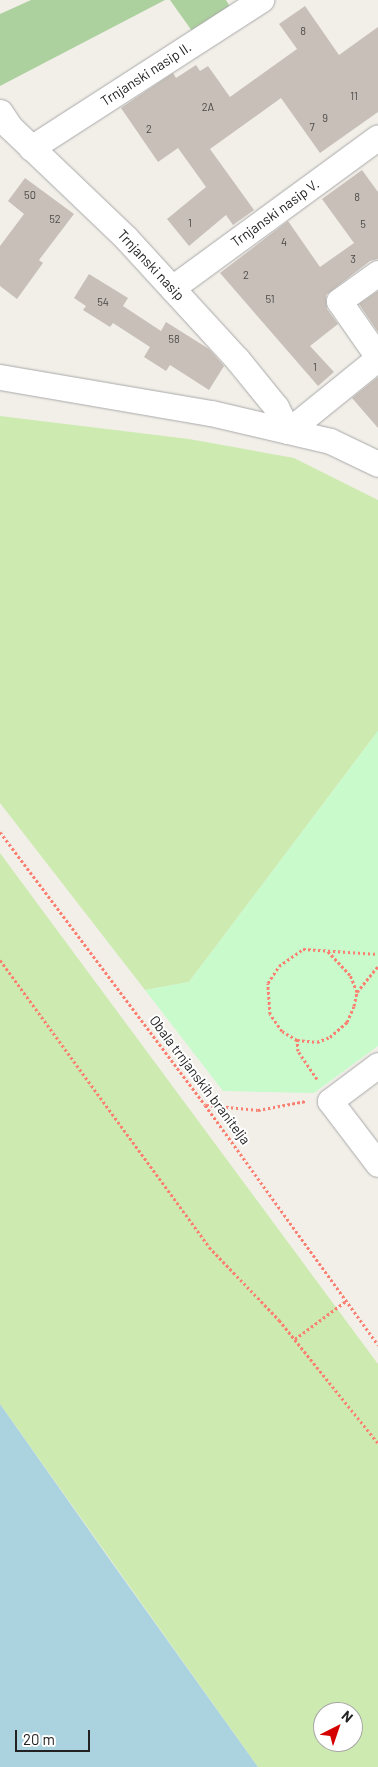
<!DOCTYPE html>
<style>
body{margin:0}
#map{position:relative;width:378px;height:1767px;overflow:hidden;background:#f2efe9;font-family:Barlow,sans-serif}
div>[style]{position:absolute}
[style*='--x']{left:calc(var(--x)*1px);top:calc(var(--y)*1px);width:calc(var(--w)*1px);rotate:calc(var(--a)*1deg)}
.grass>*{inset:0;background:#cdebb0}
.forest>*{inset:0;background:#add19e}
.park>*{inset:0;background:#c8facc}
.water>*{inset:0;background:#aad3df}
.building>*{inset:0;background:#c7bfb8}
.path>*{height:3px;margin-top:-1.5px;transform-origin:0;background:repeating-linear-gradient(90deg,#fa8072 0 2.5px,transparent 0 5px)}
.roads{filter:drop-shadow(0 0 1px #a9a9a9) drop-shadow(0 0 1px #a9a9a9)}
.minor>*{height:25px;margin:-12.5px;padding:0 12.5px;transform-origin:12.5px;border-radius:12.5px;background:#fff}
span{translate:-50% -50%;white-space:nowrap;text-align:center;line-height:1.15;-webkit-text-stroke:4px #fff;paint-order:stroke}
.number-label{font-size:11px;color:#4b4948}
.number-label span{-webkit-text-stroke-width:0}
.street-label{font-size:14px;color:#222}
.north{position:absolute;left:313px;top:1702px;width:50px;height:50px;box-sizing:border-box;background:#fff;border:1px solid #a7a7a7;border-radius:50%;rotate:41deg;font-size:14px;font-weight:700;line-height:20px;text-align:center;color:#222}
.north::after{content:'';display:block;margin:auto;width:18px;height:22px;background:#d40000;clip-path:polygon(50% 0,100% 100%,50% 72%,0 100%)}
.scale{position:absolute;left:15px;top:1730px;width:75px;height:22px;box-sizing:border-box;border:2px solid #222;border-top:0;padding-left:6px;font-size:15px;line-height:18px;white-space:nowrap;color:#222;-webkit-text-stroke:4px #fff;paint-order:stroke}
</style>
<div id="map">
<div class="grass">
<div style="clip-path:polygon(0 416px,189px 439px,294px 458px,378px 500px,378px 731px,189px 982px,145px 990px,0 803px)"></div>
<div style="clip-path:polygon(evenodd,0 853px,378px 1364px,378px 1767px,258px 1767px,0 1404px,0 853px,323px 1712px,353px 1712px,353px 1742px,323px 1742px,323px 1712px)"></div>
</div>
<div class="forest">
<div style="clip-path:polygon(31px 0,165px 0,0 86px,0 14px)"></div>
<div style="clip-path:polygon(170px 0,226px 0,230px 7px,192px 31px)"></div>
</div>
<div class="park">
<div style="clip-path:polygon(378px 731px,378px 1046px,314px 1093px,223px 1091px,145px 990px,189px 982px)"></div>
</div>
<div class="water">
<div style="clip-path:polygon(0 1404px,110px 1560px,258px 1767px,0 1767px)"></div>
</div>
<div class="building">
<div style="clip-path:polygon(305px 6px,339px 55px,378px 27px,378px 112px,320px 153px,281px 98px,210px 149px,254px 210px,233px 225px,226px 215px,189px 246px,167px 219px,206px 187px,178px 148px,158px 162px,121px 108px,173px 73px,176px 78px,196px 65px,200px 71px,208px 66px,230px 97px,297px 49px,279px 24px)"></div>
<div style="clip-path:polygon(362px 170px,378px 192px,378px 259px,370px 261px,326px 295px,327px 309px,338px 324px,310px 346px,334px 372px,318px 386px,220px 273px,288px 221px,320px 267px,354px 243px,322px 199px)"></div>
<div style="clip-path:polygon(25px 178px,74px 214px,39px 260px,43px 263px,17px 299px,0 286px,0 246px,24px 214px,8px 201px)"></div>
<div style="clip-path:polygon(89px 274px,128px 298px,123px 306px,161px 331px,166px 322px,209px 349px,224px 366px,209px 390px,170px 365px,166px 371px,144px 357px,150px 347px,113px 323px,110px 327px,83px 310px,86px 306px,74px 298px)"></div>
<div style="clip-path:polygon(378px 291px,378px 332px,359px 304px)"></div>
<div style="clip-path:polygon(378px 377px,378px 428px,352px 398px)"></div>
</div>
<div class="path">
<div style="--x:0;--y:832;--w:341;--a:53.1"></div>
<div style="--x:205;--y:1105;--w:296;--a:54.2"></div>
<div style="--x:0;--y:960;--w:355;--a:53.9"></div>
<div style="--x:209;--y:1247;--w:101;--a:46.2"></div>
<div style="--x:279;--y:1320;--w:158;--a:51.2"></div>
<div style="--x:357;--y:992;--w:33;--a:-51"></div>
<div style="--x:297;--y:1040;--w:20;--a:6"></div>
<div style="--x:317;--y:1042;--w:14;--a:-21"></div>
<div style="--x:330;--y:1037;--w:23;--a:-41"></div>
<div style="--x:347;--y:1022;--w:17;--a:-66"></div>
<div style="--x:354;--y:1006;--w:14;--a:-78"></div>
<div style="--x:357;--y:992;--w:18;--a:-112"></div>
<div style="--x:350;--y:975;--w:34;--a:-133"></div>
<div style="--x:317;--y:1079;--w:34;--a:-124"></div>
<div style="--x:298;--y:1051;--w:11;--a:-95"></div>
<div style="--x:297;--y:1040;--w:17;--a:-149"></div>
<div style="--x:282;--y:1031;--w:21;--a:-125"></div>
<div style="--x:270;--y:1014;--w:31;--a:-94"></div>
<div style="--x:268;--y:983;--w:20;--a:-57"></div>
<div style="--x:279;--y:966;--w:29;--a:-35"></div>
<div style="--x:303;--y:949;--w:75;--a:3.8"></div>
<div style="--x:206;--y:1105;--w:52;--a:5.5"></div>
<div style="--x:258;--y:1110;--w:49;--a:-10.6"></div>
<div style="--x:295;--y:1339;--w:64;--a:-36.7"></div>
</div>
<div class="roads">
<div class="minor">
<div style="--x:0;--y:112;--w:18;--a:56"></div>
<div style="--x:10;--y:127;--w:161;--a:43.7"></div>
<div style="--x:126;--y:238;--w:164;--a:47.5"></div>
<div style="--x:237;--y:359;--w:62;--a:50.9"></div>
<div style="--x:276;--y:407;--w:27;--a:63"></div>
<div style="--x:288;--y:431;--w:116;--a:-39"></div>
<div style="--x:31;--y:148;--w:274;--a:-32.8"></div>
<div style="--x:378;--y:273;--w:48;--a:144.3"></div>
<div style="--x:339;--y:301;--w:68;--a:55.1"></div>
<div style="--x:172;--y:288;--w:255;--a:-36.2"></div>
<div style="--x:0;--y:377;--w:214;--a:9.7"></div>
<div style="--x:211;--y:413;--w:79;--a:13.2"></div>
<div style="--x:288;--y:431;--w:43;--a:13.4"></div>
<div style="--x:330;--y:441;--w:53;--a:25.6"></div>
<div style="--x:378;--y:1065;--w:60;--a:143.1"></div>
<div style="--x:330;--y:1101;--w:79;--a:52.7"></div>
</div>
</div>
<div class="number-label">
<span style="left:303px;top:31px">8</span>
<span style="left:354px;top:96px">11</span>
<span style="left:208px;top:107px">2A</span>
<span style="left:325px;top:118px">9</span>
<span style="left:312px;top:127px">7</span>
<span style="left:149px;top:129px">2</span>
<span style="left:30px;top:195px">50</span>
<span style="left:357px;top:197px">8</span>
<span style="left:55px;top:219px">52</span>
<span style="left:190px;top:223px">1</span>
<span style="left:363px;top:224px">5</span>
<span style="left:284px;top:242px">4</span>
<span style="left:353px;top:259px">3</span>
<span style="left:246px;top:275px">2</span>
<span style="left:270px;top:299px">51</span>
<span style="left:103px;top:302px">54</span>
<span style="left:174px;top:339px">58</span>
<span style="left:315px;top:367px">1</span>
</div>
<div class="street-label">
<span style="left:146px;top:74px;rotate:-33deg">Trnjanski nasip II.</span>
<span style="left:275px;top:213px;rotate:-36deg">Trnjanski nasip V.</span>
<span style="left:151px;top:265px;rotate:47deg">Trnjanski nasip</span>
<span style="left:200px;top:1080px;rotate:53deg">Obala trnjanskih branitelja</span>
</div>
<div class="north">N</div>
<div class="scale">20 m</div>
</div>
